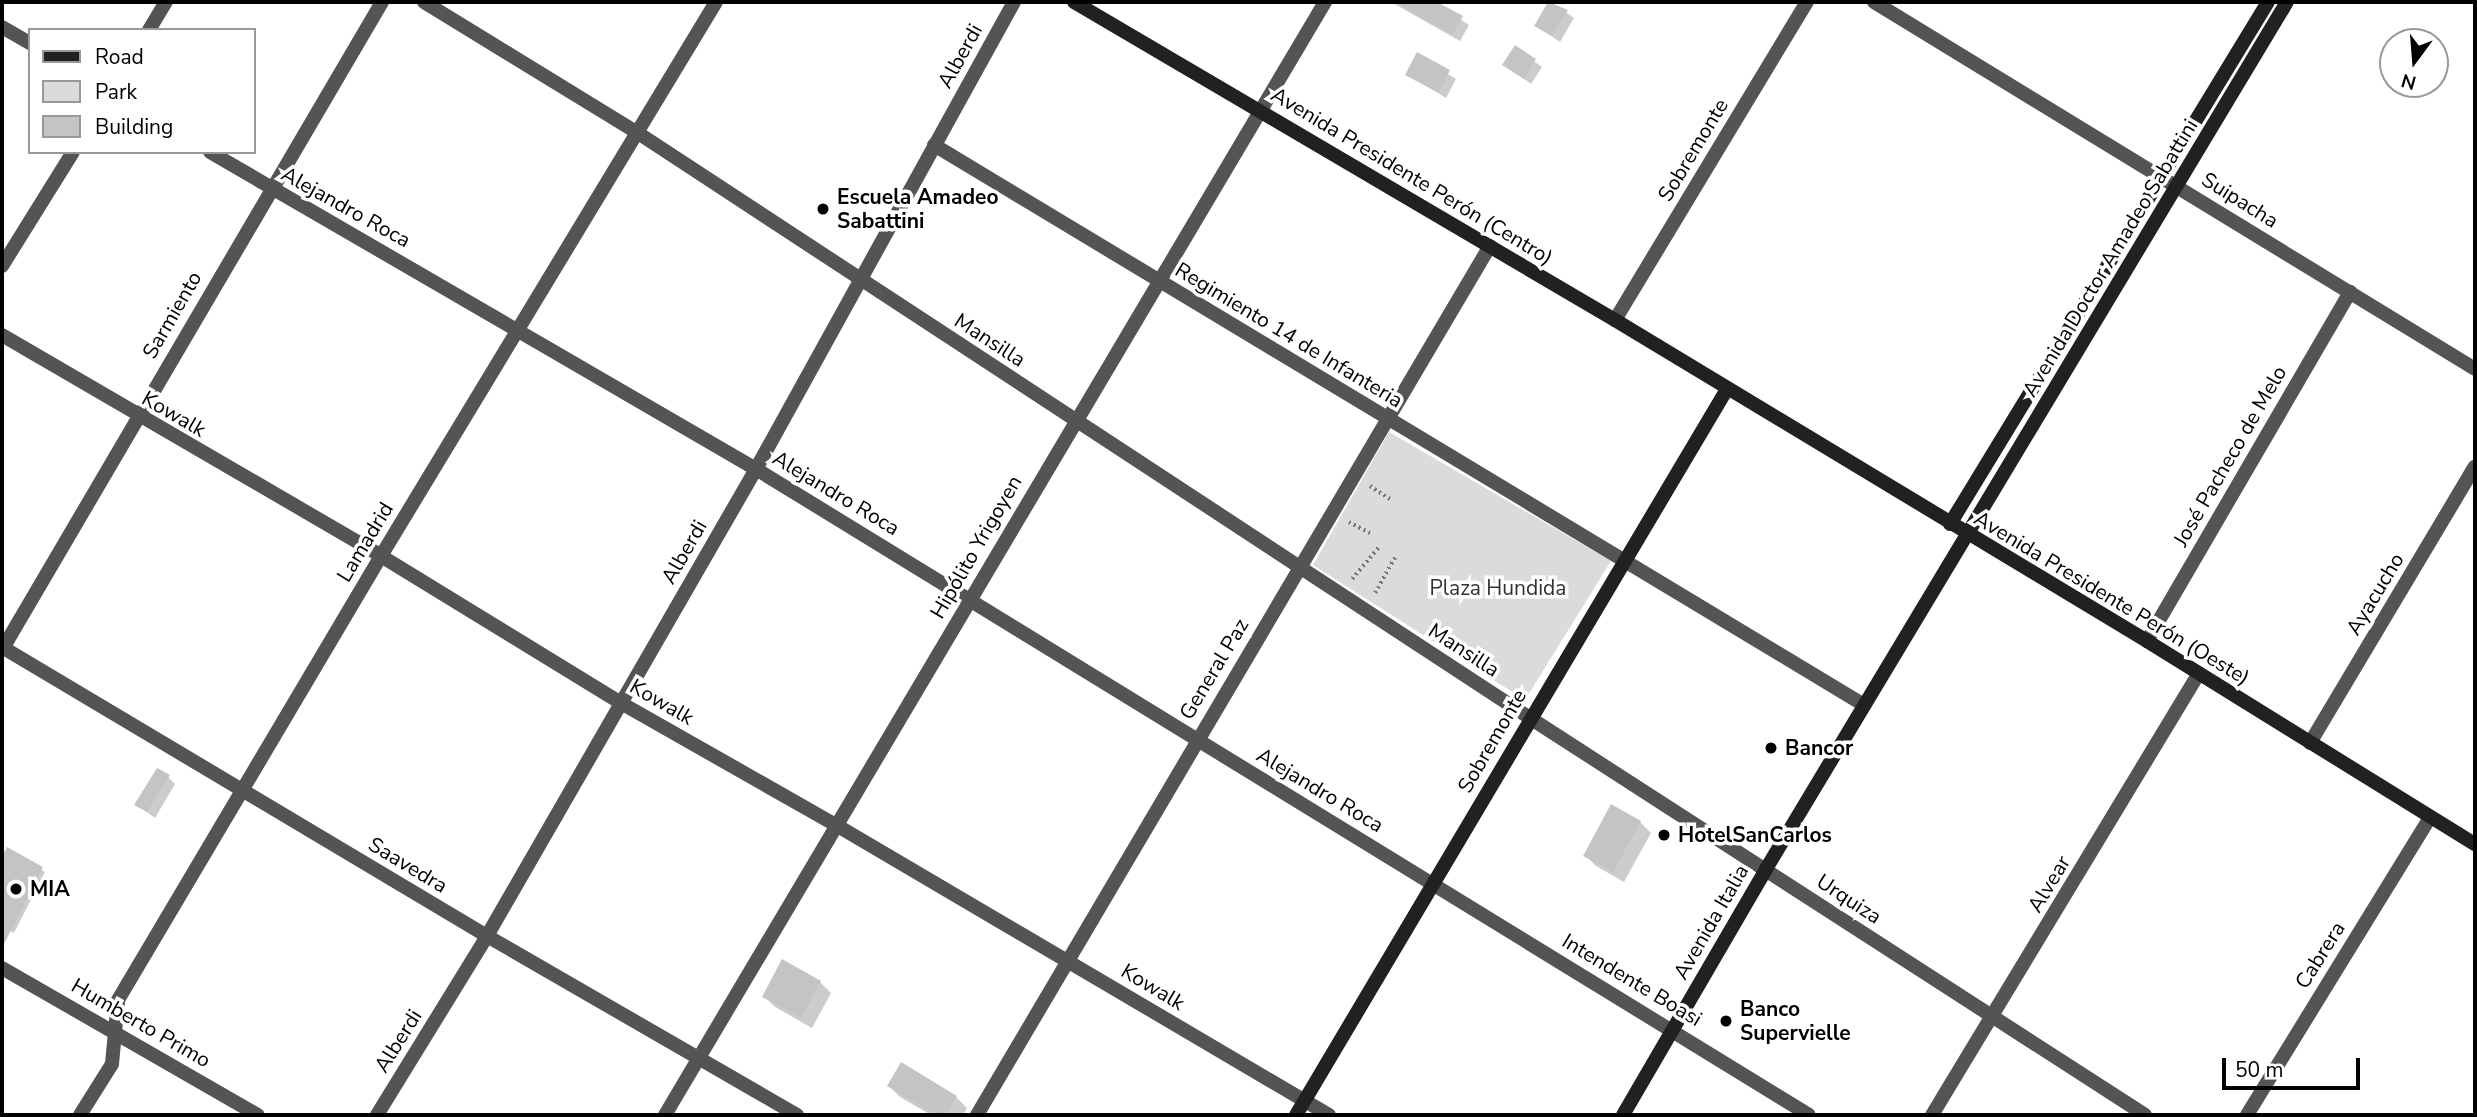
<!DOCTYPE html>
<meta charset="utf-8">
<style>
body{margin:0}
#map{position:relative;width:2477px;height:1117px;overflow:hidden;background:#fff;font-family:"Nunito Sans",sans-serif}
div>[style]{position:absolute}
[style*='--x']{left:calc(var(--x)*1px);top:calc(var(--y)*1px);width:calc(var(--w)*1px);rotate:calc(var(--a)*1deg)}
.green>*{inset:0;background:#dbdbdb}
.shadow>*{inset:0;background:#0003}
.building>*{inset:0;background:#c4c4c4}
.path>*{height:3.5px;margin-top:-1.75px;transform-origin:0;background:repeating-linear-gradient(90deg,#767676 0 2px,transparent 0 5.5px)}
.minor>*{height:14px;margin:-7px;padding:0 7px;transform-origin:7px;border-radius:7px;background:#545454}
.secondary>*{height:14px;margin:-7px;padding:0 7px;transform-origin:7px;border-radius:7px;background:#212121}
.dots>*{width:19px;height:19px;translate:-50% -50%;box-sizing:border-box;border:4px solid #fff;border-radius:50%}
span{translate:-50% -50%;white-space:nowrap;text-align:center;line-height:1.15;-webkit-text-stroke:7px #fff;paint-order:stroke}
.street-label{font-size:21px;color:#000}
.poi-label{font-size:21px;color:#000;font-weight:700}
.left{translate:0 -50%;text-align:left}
.park-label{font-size:21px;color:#323232}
.frame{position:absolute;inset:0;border:4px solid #000;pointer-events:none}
.legend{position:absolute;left:28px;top:28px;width:228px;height:126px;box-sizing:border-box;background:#fff;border:2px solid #999;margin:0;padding:9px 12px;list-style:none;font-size:21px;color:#000}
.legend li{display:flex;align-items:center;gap:14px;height:35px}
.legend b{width:35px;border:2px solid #999}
.north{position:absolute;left:2379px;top:28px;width:70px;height:70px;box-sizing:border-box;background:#fff;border:2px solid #999;border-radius:50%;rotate:196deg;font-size:19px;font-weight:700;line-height:28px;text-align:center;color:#000}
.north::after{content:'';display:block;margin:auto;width:24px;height:32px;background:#000;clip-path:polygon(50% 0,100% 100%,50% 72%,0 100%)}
.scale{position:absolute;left:2222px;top:1058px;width:138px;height:32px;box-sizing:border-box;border:4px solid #000;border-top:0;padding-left:9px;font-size:21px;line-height:24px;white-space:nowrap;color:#000;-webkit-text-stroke:5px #fff;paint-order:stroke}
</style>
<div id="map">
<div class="green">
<div style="clip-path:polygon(1389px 432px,1611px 561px,1525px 700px,1313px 565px)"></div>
</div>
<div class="shadow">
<div style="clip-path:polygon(1391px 2px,1433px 2px,1469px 25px,1460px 41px)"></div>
<div style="clip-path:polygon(1551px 2px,1574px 18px,1560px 42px,1536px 26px)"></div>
<div style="clip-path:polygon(1515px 48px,1542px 67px,1531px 84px,1504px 65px)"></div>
<div style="clip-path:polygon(1417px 55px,1456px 79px,1446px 98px,1407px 74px)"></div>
<div style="clip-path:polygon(168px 777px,175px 784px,155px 818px,137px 805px)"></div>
<div style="clip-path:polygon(1612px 807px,1640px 822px,1651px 833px,1624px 882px,1596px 866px,1585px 855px)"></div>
<div style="clip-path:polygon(8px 849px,45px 872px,14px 933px,2px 926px,4px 890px,2px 889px,2px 861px)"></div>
<div style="clip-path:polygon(783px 962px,820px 982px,831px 993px,812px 1028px,775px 1007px,764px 996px)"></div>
<div style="clip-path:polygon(902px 1065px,956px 1097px,967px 1108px,963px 1115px,931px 1115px,900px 1097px,889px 1086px)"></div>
</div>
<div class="building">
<div style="clip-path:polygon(1395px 2px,1437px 2px,1463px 16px,1452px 35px)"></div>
<div style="clip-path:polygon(1548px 2px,1568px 10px,1552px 36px,1534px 26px)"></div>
<div style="clip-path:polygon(1515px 45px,1536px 59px,1524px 79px,1502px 65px)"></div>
<div style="clip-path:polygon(1417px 52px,1450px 70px,1439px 93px,1405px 75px)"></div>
<div style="clip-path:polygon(157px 768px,170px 775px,147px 812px,134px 805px)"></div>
<div style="clip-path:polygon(1611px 804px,1641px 821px,1613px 872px,1583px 856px)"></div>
<div style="clip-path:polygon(7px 847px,43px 867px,2px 948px,2px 857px)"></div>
<div style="clip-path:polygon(782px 959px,821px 981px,801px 1018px,762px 997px)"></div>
<div style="clip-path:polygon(901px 1062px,957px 1096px,946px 1115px,936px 1115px,887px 1086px)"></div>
</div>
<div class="path">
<div style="--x:1370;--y:486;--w:24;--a:33"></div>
<div style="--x:1349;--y:522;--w:24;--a:28"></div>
<div style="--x:1352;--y:579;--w:42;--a:-49.8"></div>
<div style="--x:1375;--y:593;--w:41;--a:-60.9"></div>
</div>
<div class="minor">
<div style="--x:424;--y:2;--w:251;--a:31.5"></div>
<div style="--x:638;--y:133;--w:1067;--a:33.26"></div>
<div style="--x:1530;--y:718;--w:732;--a:32.84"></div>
<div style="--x:1874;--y:2;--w:704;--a:31.41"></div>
<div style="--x:2;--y:27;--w:32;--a:30"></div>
<div style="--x:149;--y:30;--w:33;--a:-59"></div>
<div style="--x:934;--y:145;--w:1086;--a:31.05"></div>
<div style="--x:210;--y:152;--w:631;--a:30.14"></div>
<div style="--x:756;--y:469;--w:1235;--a:31.53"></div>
<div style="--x:2;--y:266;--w:134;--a:-58.1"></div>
<div style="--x:1615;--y:320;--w:371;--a:-58.9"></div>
<div style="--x:2;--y:335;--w:439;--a:30.2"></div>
<div style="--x:381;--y:556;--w:281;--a:31.5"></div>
<div style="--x:621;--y:703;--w:247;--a:29.6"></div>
<div style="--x:836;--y:825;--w:572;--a:30.47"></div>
<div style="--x:2147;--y:641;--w:404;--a:-59.8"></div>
<div style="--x:2;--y:647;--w:565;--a:30.79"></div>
<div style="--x:487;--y:936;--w:358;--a:30"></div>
<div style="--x:2;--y:650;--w:751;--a:-59.61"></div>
<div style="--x:2310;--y:743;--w:322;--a:-59.2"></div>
<div style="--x:2;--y:968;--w:295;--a:29.9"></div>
<div style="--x:80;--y:1115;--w:60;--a:-57.9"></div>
<div style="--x:112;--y:1064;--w:64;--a:-84.6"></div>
<div style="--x:118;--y:1000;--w:516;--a:-59.36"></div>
<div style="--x:381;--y:556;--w:647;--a:-58.84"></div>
<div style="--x:377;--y:1115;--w:210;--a:-58.4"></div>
<div style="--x:487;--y:936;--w:539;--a:-60.06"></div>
<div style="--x:756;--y:469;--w:534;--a:-61.08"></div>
<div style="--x:665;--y:1115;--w:1294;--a:-59.33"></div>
<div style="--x:977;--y:1115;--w:1009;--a:-59.45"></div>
<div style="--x:1932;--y:1115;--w:516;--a:-58.86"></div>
<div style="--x:2247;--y:1115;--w:350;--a:-58.4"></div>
</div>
<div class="secondary">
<div style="--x:1074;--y:2;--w:628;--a:30.45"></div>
<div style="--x:1615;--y:320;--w:621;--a:31.11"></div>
<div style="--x:2147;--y:641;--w:386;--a:31.8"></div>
<div style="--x:1950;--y:524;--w:611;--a:-58.65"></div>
<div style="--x:1296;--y:1115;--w:844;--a:-59.3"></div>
<div style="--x:1623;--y:1115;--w:285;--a:-59.8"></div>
<div style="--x:1766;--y:869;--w:1011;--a:-59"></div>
</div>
<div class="dots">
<div style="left:823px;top:209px;background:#000"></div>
<div style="left:1771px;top:748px;background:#000"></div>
<div style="left:1664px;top:835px;background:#000"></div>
<div style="left:16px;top:889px;background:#000"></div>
<div style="left:1726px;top:1021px;background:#000"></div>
</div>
<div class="street-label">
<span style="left:960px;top:56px;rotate:-61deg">Alberdi</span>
<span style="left:1693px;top:150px;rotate:-59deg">Sobremonte</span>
<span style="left:1412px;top:176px;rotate:31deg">Avenida Presidente Perón (Centro)</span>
<span style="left:2240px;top:200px;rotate:32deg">Suipacha</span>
<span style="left:346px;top:207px;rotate:29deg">Alejandro Roca</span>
<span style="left:2110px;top:258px;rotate:-59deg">Avenida Doctor Amadeo Sabattini</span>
<span style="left:172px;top:315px;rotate:-60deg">Sarmiento</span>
<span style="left:1289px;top:335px;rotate:31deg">Regimiento 14 de Infanteria</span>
<span style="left:990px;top:340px;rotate:33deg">Mansilla</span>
<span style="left:174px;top:414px;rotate:30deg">Kowalk</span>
<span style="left:2230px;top:456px;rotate:-60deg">José Pacheco de Melo</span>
<span style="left:836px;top:493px;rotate:31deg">Alejandro Roca</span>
<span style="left:365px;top:542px;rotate:-59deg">Lamadrid</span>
<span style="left:976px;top:547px;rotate:-60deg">Hipólito Yrigoyen</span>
<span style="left:684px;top:552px;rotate:-60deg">Alberdi</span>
<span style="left:2375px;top:594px;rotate:-59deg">Ayacucho</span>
<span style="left:2112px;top:598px;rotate:31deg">Avenida Presidente Perón (Oeste)</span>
<span style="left:1464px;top:650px;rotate:33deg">Mansilla</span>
<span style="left:1214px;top:669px;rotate:-59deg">General Paz</span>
<span style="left:662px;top:702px;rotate:30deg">Kowalk</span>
<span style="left:1492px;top:741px;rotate:-60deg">Sobremonte</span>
<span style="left:1320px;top:790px;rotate:31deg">Alejandro Roca</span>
<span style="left:408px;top:865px;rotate:31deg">Saavedra</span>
<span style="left:2049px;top:884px;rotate:-59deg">Alvear</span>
<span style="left:1849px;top:899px;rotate:33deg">Urquiza</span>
<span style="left:1711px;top:922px;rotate:-60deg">Avenida Italia</span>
<span style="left:2320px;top:955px;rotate:-58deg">Cabrera</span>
<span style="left:1632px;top:980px;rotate:31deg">Intendente Boasi</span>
<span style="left:1153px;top:987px;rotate:31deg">Kowalk</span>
<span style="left:141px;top:1023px;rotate:30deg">Humberto Primo</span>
<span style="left:398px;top:1041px;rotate:-58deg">Alberdi</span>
</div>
<div class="poi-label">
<span class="left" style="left:837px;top:209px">Escuela Amadeo<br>Sabattini</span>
<span class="left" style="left:1785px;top:748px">Bancor</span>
<span class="left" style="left:1678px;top:835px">HotelSanCarlos</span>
<span class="left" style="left:30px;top:889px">MIA</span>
<span class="left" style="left:1740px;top:1021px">Banco<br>Supervielle</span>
</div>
<div class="park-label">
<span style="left:1498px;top:588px">Plaza Hundida</span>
</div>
<div class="frame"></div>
<ul class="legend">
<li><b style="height:9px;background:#212121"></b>Road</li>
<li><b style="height:19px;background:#dbdbdb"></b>Park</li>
<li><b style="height:19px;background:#c4c4c4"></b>Building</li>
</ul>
<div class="north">N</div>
<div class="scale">50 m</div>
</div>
